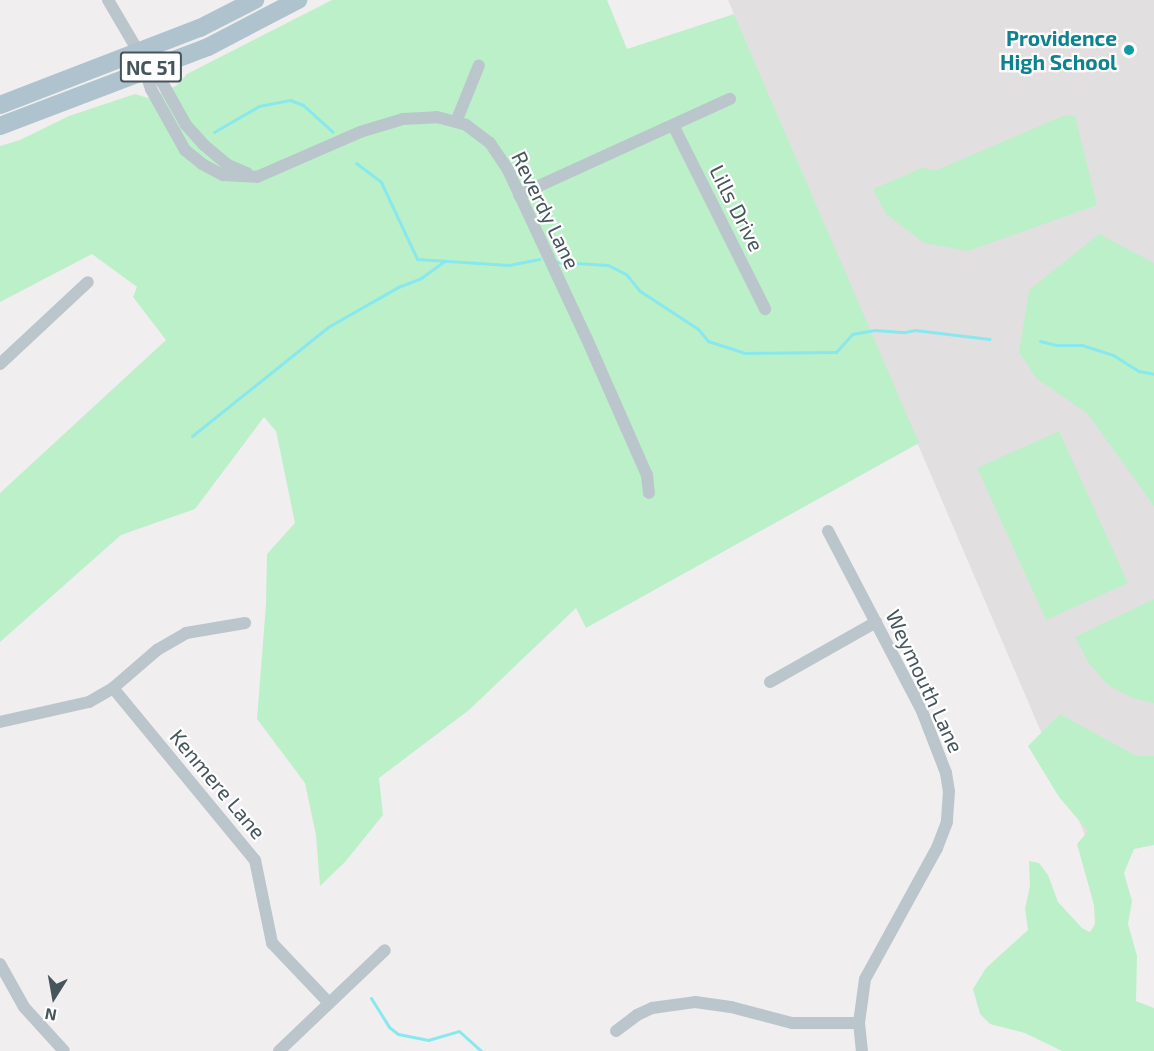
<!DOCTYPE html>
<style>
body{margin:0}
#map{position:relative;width:1154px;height:1051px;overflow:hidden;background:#f1eeef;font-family:"Exo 2",sans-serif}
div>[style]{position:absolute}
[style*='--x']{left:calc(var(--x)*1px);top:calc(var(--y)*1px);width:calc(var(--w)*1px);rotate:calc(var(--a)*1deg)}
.education>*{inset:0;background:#e2dfe1}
.green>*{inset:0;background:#bcf0c8}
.stream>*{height:3px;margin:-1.5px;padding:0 1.5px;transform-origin:1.5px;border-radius:1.5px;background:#89e8ed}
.minor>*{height:12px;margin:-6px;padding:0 6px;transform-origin:6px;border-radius:6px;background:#bac6cc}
.primary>*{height:18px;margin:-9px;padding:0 9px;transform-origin:9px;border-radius:9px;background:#aec3ce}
.dots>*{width:16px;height:16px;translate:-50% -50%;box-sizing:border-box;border:3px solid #fff;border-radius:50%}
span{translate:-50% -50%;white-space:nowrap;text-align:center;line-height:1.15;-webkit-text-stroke:4.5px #fff;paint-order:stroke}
.shield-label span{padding:2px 4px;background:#fff;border:2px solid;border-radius:4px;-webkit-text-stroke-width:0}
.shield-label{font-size:20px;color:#46555c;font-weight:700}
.culture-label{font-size:21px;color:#0d838f;font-weight:700}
.right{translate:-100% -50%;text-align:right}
.street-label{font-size:21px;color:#46555c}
.north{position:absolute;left:24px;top:967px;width:60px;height:60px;-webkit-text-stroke:4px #fff;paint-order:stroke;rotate:191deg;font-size:16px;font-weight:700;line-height:24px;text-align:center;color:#46555c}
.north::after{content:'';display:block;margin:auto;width:21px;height:27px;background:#46555c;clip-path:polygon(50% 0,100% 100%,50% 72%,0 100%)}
</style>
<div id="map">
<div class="education">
<div style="clip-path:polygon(728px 0,1154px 0,1154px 839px,1097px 863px)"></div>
</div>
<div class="green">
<div style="clip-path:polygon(332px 0,607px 0,627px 49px,734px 14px,919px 443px,586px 628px,576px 608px,469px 710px,379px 778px,383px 815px,345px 862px,320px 886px,316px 835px,305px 783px,257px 719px,266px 604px,267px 554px,295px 523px,276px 431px,264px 417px,195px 509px,121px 535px,0 642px,0 493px,166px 340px,133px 297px,137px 287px,92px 254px,0 302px,0 146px,20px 140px,69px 116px,135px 94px,148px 98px,176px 86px,187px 74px)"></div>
<div style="clip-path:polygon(1065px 115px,1075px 116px,1097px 205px,968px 251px,924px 243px,886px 214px,873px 189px,922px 168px,937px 170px)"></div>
<div style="clip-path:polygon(1099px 234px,1154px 263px,1154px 506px,1087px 413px,1037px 379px,1019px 352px,1029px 290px)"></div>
<div style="clip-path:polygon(1059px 431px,1128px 583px,1046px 620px,977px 468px)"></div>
<div style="clip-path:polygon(1154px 599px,1154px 703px,1132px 698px,1108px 685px,1088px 662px,1075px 637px)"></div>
<div style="clip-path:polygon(1060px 714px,1136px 756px,1154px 756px,1154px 845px,1134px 849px,1124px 873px,1132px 901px,1128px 924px,1137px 956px,1136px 1001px,1154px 1008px,1154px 1051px,1062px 1051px,1025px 1033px,990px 1024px,980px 1014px,973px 989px,986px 968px,1028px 930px,1025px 908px,1030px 886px,1029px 861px,1039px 863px,1048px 875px,1058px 902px,1082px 928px,1090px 932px,1095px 924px,1094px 905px,1077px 844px,1088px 831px,1059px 797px,1028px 746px)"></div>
</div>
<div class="stream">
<div style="--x:214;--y:132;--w:52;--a:-30"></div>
<div style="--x:259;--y:106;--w:32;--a:-11"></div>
<div style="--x:290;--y:100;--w:14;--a:21"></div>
<div style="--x:303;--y:105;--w:40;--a:42"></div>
<div style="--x:356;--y:163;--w:31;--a:37"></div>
<div style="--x:381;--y:182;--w:85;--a:64.9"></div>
<div style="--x:417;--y:259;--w:92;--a:3.7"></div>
<div style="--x:509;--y:265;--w:31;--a:-11"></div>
<div style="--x:557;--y:262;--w:51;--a:3.4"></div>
<div style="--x:608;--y:265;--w:20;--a:27"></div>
<div style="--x:626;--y:274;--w:22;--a:51"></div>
<div style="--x:640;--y:291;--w:69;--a:33.2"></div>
<div style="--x:698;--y:329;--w:16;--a:50"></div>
<div style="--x:708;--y:341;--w:38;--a:18"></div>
<div style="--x:744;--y:353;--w:92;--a:-0.6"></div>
<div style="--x:836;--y:352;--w:24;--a:-48"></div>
<div style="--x:852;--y:334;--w:22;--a:-10"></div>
<div style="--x:874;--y:330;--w:31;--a:4"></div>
<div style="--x:905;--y:332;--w:10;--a:-11"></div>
<div style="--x:915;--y:330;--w:75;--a:6.9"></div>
<div style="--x:1040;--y:341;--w:16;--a:14"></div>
<div style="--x:1056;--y:345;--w:26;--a:0"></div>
<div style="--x:1082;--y:345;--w:33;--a:18"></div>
<div style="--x:1113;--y:355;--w:31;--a:32"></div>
<div style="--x:1139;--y:371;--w:15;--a:11"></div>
<div style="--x:192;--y:436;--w:174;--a:-38.7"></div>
<div style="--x:328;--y:327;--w:81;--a:-29.7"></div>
<div style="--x:398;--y:287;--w:25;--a:-21"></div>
<div style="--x:421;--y:278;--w:29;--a:-36"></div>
<div style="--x:371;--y:998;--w:34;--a:58"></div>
<div style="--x:389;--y:1027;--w:11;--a:38"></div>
<div style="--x:398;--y:1034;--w:31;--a:11"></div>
<div style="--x:428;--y:1040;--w:32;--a:-16"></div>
<div style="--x:459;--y:1031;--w:30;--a:42"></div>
</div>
<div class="minor">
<div style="--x:108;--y:0;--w:59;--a:59.5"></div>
<div style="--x:138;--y:51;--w:40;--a:71.1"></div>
<div style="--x:151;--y:89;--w:70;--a:60.9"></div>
<div style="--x:185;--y:150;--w:22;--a:39"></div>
<div style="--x:202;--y:164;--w:24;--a:28"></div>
<div style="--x:223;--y:175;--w:34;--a:3"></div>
<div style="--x:257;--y:177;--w:112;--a:-23.6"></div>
<div style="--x:360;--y:132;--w:45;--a:-16.8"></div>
<div style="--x:403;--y:119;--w:34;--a:-3"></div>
<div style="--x:437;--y:117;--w:30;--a:15"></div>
<div style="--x:466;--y:125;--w:30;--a:37"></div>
<div style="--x:490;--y:143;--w:32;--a:56"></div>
<div style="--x:508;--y:170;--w:184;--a:65"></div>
<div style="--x:586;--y:337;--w:151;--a:66.2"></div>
<div style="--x:647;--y:475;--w:18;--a:84"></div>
<div style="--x:146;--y:69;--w:21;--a:39"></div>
<div style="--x:162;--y:82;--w:49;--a:60.8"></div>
<div style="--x:186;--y:125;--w:27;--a:48"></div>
<div style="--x:204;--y:145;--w:31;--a:40"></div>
<div style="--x:228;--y:165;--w:21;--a:23"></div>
<div style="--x:456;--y:122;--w:61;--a:-68"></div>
<div style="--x:673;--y:125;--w:206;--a:63.4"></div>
<div style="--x:519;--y:195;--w:232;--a:-24.5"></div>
<div style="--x:0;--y:364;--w:120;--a:-43"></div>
<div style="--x:828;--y:531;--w:203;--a:62.4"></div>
<div style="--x:922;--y:711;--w:66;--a:68.8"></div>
<div style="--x:946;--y:773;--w:18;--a:81"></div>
<div style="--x:949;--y:791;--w:31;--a:94"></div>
<div style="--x:947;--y:822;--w:28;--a:111"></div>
<div style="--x:937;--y:848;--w:149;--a:118.8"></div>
<div style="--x:865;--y:979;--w:44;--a:97.8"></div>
<div style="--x:859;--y:1023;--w:28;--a:84"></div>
<div style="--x:770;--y:682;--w:122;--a:-29.5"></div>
<div style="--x:113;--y:688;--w:223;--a:50.5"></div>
<div style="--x:255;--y:860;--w:85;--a:78.4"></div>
<div style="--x:272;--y:943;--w:83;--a:46.5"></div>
<div style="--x:0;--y:722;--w:91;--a:-12.7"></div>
<div style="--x:89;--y:702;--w:28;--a:-30"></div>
<div style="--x:113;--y:688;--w:58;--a:-40.8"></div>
<div style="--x:157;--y:650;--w:34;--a:-30"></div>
<div style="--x:186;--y:633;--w:60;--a:-9.6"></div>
<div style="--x:0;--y:964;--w:49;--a:60.8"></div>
<div style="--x:24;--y:1007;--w:59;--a:47.7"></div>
<div style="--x:616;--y:1031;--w:26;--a:-37"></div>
<div style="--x:637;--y:1015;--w:17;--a:-25"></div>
<div style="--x:652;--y:1008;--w:43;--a:-7.9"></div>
<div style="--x:695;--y:1002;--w:36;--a:8"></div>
<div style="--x:731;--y:1007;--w:63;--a:14.7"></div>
<div style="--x:792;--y:1023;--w:67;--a:0"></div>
<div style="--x:279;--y:1051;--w:146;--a:-43.6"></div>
</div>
<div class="primary">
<div style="--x:0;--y:105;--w:214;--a:-21.1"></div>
<div style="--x:200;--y:28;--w:62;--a:-27"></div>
<div style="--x:0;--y:126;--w:222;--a:-20.8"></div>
<div style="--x:208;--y:47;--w:102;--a:-27.6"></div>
</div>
<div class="dots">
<div style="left:1129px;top:50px;background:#0f9aa8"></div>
</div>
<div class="shield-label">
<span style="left:151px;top:67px">NC 51</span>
</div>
<div class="culture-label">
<span class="right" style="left:1117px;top:50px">Providence<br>High School</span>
</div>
<div class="street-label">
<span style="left:737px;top:208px;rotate:63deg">Lills Drive</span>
<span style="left:546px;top:210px;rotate:64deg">Reverdy Lane</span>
<span style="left:925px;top:681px;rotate:65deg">Weymouth Lane</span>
<span style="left:218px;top:784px;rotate:50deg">Kenmere Lane</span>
</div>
<div class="north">N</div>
</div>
